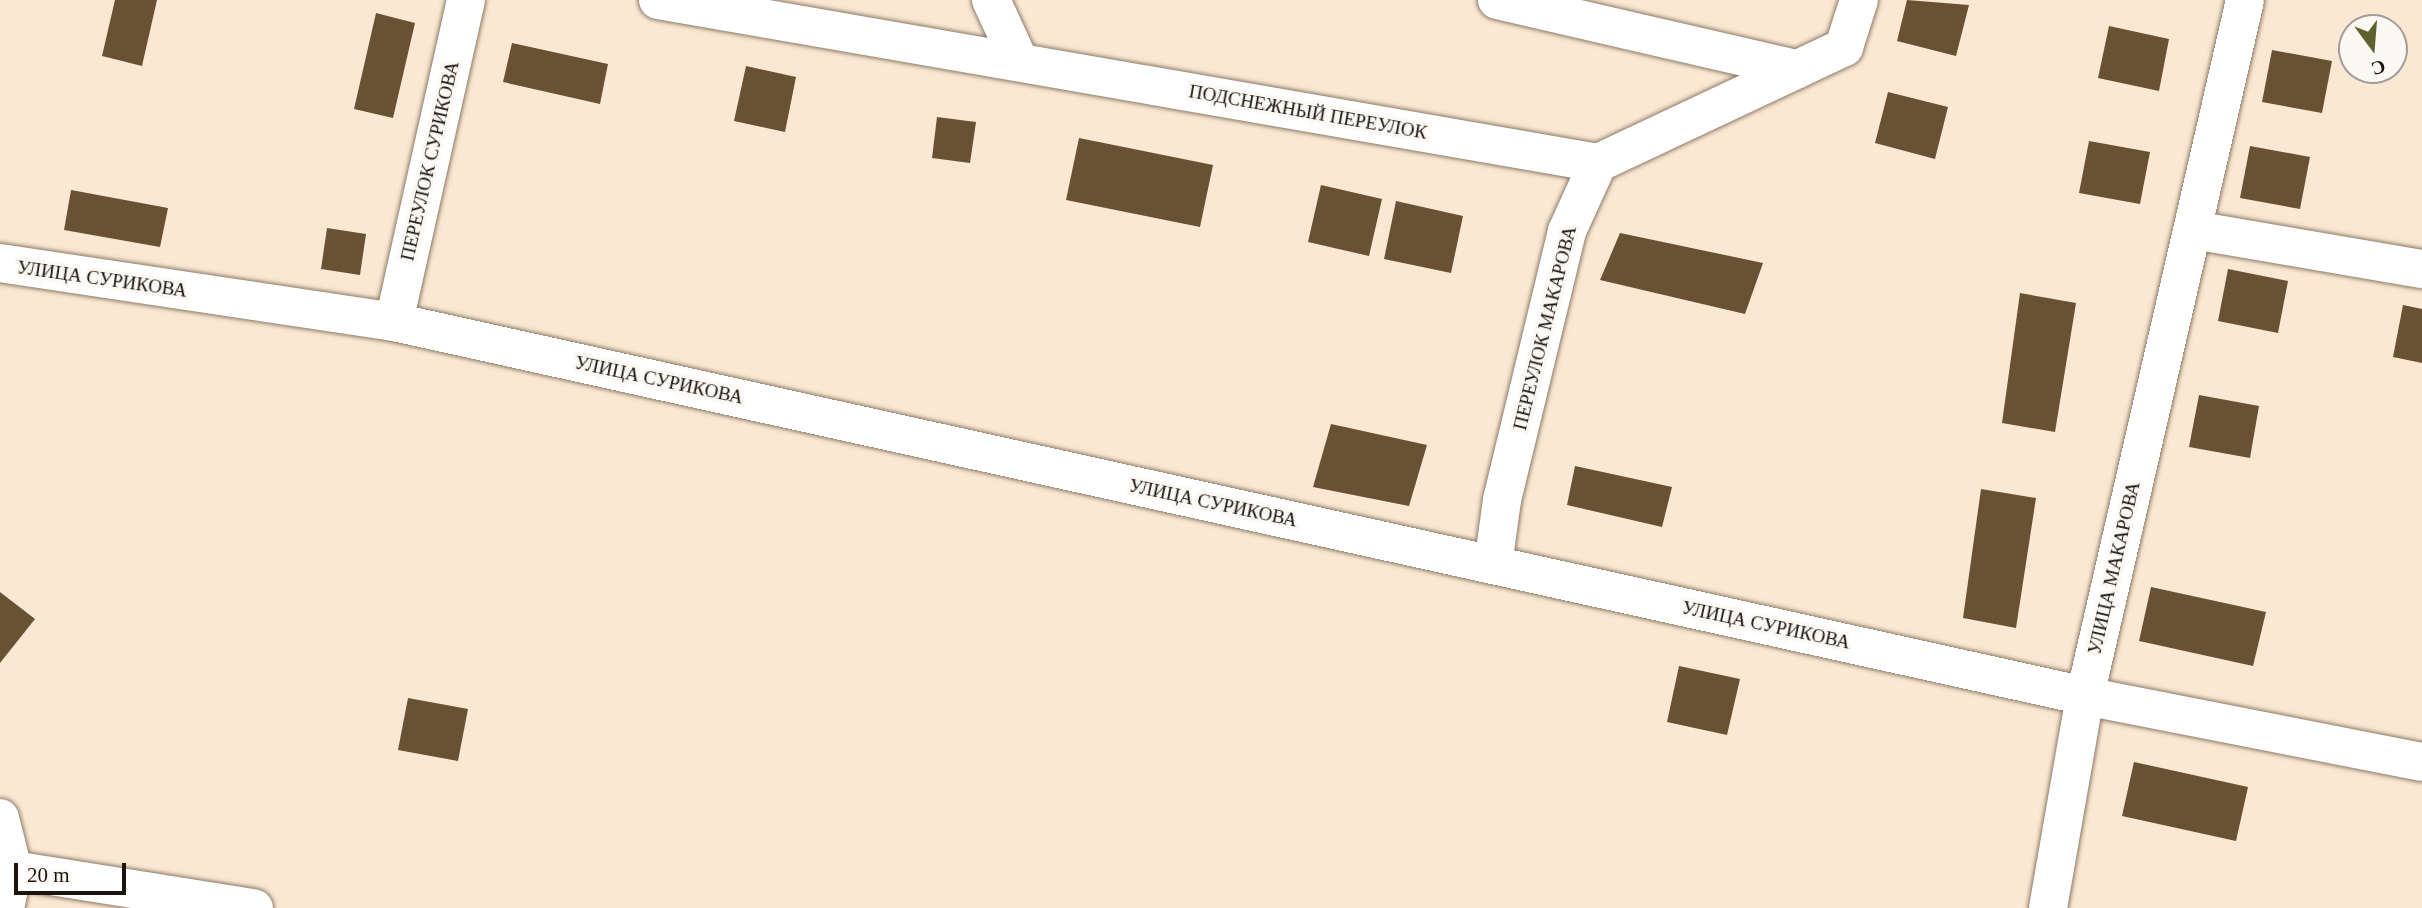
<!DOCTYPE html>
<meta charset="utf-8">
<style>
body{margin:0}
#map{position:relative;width:2422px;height:908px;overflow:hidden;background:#fbe8d3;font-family:"Times New Roman",serif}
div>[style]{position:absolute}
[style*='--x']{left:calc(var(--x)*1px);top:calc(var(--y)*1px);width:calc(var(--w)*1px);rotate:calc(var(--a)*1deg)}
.building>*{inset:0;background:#695133}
.roads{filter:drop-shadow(0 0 2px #8b7a67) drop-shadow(0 0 2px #8b7a67)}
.minor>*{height:38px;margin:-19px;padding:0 19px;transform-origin:19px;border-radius:19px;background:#fff}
.major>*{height:38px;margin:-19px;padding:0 19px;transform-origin:19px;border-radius:19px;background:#fff}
span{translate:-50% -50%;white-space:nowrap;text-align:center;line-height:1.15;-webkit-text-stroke:7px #fcf8f4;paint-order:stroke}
.street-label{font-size:19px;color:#1b150d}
.north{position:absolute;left:2338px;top:14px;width:70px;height:70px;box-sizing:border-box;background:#fcf8f4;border:2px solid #a29d98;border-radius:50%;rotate:164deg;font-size:19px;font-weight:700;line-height:28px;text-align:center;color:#1b150d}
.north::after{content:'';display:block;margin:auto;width:24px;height:32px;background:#5d612e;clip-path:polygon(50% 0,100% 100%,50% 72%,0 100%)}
.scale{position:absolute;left:14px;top:863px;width:112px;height:32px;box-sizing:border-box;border:4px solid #1b150d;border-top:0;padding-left:9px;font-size:21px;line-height:24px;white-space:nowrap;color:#1b150d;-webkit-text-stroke:5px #fcf8f4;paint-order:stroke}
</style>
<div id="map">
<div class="building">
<div style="clip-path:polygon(115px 0,157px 0,142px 66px,102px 56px)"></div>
<div style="clip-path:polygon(1907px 0,1969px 5px,1956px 56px,1897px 41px)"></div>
<div style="clip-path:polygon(376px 13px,415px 23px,393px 118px,354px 109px)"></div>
<div style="clip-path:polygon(2109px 26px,2169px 39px,2159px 91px,2098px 78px)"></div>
<div style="clip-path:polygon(512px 43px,608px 64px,600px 104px,503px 82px)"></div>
<div style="clip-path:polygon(2272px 50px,2332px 61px,2322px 113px,2262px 102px)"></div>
<div style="clip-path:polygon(746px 66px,796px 77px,785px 132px,734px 121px)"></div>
<div style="clip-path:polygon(1888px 92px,1948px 107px,1935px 159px,1875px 143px)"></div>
<div style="clip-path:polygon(937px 117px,976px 122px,970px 163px,932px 158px)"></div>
<div style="clip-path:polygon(1079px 138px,1213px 165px,1200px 227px,1066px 200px)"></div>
<div style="clip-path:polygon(2089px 141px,2150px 152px,2140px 204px,2079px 193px)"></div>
<div style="clip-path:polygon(2250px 146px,2310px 157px,2300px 209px,2240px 198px)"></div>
<div style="clip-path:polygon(1321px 185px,1382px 199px,1369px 256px,1308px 242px)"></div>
<div style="clip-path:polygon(71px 190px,168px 208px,160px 247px,64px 230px)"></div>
<div style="clip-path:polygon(1396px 201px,1463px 216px,1451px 273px,1384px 259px)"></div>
<div style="clip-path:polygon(327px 228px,366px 234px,360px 275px,321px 269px)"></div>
<div style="clip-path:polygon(1620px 233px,1763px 263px,1745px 314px,1600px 280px)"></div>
<div style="clip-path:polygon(2228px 269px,2288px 281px,2278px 333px,2218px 321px)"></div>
<div style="clip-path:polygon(2020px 293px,2076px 303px,2055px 432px,2002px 423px)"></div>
<div style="clip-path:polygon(2403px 305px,2422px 309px,2422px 363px,2393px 357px)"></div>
<div style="clip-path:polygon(2199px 395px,2259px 406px,2250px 458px,2189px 447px)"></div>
<div style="clip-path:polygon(1331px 424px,1427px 445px,1409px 506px,1313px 487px)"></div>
<div style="clip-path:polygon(1575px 466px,1672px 487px,1662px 527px,1567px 505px)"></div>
<div style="clip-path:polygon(1981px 489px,2036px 498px,2016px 628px,1963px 618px)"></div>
<div style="clip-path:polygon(2151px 587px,2266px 612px,2253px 666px,2139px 641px)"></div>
<div style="clip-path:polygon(0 592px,35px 619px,0 663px)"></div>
<div style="clip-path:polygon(1679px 666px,1740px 679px,1727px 735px,1667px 722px)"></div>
<div style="clip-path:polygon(408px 698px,468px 709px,458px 761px,398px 750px)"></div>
<div style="clip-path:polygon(2134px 762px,2248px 787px,2236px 841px,2122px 816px)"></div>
</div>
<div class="roads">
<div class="minor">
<div style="--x:658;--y:0;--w:954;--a:9.84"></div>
<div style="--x:991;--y:0;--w:67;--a:65.3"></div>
<div style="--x:1497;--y:0;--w:308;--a:13"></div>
<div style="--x:2193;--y:230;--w:232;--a:9.7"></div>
<div style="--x:394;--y:322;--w:330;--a:-77.4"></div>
<div style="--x:1493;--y:565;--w:66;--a:-82.1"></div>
<div style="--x:1502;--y:500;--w:277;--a:-76.4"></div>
<div style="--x:1567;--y:231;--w:75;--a:-65.5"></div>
<div style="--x:1598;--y:163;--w:272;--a:-25.2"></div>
<div style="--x:1844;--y:47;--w:49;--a:-72.3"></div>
<div style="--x:0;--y:818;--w:54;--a:76"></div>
<div style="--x:13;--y:870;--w:244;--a:9"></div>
<div style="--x:5;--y:908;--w:39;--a:-78"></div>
<div style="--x:2048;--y:908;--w:215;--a:-80.1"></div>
<div style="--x:2085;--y:696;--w:714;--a:-77.05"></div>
</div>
<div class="major">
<div style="--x:0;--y:263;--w:398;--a:8.5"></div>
<div style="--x:394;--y:322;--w:1732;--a:12.47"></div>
<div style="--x:2085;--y:696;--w:343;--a:11.1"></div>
</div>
</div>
<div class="street-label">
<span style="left:1308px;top:112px;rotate:10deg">ПОДСНЕЖНЫЙ ПЕРЕУЛОК</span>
<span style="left:430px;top:161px;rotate:-77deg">ПЕРЕУЛОК СУРИКОВА</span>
<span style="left:102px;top:279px;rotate:8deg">УЛИЦА СУРИКОВА</span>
<span style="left:1545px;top:328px;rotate:-76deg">ПЕРЕУЛОК МАКАРОВА</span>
<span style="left:659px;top:380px;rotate:12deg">УЛИЦА СУРИКОВА</span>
<span style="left:1213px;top:503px;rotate:12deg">УЛИЦА СУРИКОВА</span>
<span style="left:2114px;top:568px;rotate:-77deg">УЛИЦА МАКАРОВА</span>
<span style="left:1766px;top:625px;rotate:12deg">УЛИЦА СУРИКОВА</span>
</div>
<div class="north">С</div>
<div class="scale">20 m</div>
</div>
